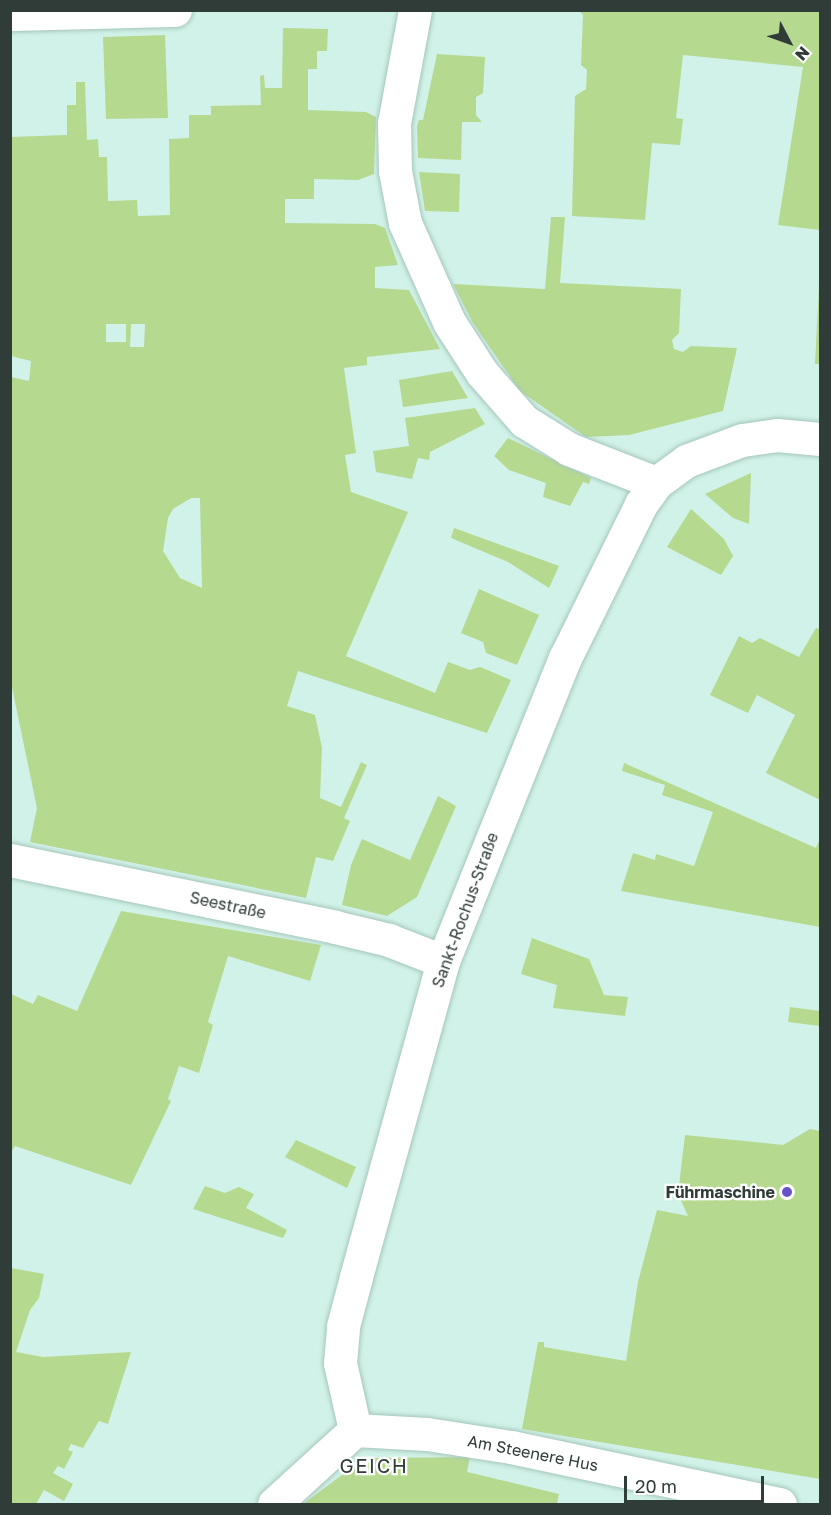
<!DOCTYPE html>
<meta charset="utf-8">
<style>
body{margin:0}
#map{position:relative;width:831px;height:1515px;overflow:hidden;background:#d1f2e8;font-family:"Golos Text",sans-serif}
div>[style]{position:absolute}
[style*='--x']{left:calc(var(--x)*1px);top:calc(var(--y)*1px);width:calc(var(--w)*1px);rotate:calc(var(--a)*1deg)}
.green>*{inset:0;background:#b6d990}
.roads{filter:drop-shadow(0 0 2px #a6c6bc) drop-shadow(0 0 2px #a6c6bc)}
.minor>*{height:33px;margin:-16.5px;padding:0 16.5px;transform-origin:16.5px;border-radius:16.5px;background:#fff}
.dots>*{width:16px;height:16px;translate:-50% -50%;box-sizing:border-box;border:3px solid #fff;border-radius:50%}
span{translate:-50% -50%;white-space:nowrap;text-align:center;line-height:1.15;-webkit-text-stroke:4.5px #fff;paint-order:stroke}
.street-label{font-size:16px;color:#2f3c38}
.poi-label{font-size:16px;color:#2f3c38;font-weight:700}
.right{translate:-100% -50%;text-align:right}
.quarter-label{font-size:20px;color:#2f3c38;letter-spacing:1.5px}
.frame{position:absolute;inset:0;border:12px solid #2f3c38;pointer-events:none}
.north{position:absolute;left:759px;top:12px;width:60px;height:60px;-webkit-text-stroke:4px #fff;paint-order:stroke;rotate:131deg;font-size:16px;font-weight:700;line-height:24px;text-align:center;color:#2f3c38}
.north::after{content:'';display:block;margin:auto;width:21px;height:27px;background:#2f3c38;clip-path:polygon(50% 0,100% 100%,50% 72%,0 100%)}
.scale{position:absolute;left:624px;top:1476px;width:140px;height:27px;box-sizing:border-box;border:3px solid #2f3c38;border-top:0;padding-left:8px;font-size:18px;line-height:21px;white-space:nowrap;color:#2f3c38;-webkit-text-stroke:4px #fff;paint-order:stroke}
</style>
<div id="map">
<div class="green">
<div style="clip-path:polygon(579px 11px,820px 11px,820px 230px,778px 225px,803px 67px,683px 55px,676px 118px,683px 119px,680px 145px,652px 143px,645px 220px,572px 216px,575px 96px,586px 89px,587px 70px,581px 65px,583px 15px)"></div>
<div style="clip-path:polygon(evenodd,283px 28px,328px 29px,327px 51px,317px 51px,317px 69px,308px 69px,308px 110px,366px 112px,376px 117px,374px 174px,358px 180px,314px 179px,314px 199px,285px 199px,285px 223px,375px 224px,385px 228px,398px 265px,375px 267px,375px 288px,409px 290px,440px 349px,367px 357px,367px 365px,344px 368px,356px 453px,345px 455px,351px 492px,408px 512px,346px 656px,435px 693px,448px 662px,470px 670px,480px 667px,511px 680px,487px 733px,298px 671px,287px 706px,315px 715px,322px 748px,320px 798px,341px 807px,361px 762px,367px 765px,344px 818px,350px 821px,333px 861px,316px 857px,306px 898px,30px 842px,37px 808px,10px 678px,11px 377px,29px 381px,31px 361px,11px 356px,11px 137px,67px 135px,67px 105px,76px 105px,76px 82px,85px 82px,87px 140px,98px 139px,99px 157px,107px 157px,108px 201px,137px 200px,138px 216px,170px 215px,169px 139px,189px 138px,189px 115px,211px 115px,211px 106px,261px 105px,260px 76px,264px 75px,265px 88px,282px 88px,283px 28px,106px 324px,126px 324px,126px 342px,106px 342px,106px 324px,283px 28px,131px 324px,145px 324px,144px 347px,130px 347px,131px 324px,283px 28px,191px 498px,200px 498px,202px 588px,180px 578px,163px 551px,168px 518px,173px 509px,191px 498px)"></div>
<div style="clip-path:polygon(165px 35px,168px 118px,106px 119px,103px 37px)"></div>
<div style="clip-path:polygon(437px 54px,485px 57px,483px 93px,476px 97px,476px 115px,482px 122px,462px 122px,461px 160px,418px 158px,417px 126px,419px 120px,423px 120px)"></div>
<div style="clip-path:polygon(419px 172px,460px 174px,459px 212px,425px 211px)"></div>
<div style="clip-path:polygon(551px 217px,565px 217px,560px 283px,681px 289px,679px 333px,672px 340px,674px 349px,683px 352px,691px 346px,737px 348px,723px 411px,629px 435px,586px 437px,520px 391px,473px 323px,453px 284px,545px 289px)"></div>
<div style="clip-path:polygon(819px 286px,820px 286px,820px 364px,815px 364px)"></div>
<div style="clip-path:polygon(452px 371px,468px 398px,403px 407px,399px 380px)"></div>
<div style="clip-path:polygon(475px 408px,485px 424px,430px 452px,429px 460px,418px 458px,412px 479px,376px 472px,373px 451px,409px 446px,405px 418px)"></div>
<div style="clip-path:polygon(508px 438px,591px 478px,589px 484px,583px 482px,570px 506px,543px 497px,546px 483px,509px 470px,494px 456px)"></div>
<div style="clip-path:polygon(751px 473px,749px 524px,733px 518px,705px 494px)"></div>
<div style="clip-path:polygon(691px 509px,724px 539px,733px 556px,721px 575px,667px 547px)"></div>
<div style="clip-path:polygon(454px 528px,559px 566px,549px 588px,508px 562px,451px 538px)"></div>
<div style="clip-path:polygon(479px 589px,539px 615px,517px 665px,486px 653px,483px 642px,461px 633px)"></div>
<div style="clip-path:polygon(816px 628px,820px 629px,820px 800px,766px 773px,795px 715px,757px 695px,748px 713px,710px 695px,739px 636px,752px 643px,760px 638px,799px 657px)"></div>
<div style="clip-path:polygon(624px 763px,816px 848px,820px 839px,820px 927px,621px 891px,633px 853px,655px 860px,656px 854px,694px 866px,713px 812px,662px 795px,665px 785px,622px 771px)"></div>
<div style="clip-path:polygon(438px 796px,456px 806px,417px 897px,387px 916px,342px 905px,351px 865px,362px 839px,410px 860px)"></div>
<div style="clip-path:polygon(121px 911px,321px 945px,310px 981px,228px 956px,208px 1022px,213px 1025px,199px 1073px,179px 1066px,168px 1099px,171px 1101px,131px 1185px,15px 1146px,10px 1154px,11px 994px,33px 1004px,38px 995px,77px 1011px)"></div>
<div style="clip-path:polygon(532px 938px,589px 959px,604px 995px,628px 997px,625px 1016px,553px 1008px,557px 985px,521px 974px)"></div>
<div style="clip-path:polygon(790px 1007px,820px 1011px,820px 1026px,788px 1022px)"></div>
<div style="clip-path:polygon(810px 1129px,820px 1131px,820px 1479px,522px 1429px,538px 1342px,544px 1342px,544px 1347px,626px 1361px,638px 1282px,657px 1210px,688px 1216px,678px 1194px,685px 1135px,783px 1145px)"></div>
<div style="clip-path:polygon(296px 1140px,356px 1167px,347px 1188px,285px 1157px)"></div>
<div style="clip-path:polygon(205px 1186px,225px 1193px,239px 1187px,254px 1194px,246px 1208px,287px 1230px,283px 1238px,193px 1209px)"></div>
<div style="clip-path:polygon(11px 1268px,44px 1274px,39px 1298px,30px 1310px,16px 1352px,43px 1357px,131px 1352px,108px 1424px,99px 1421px,83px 1448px,71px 1444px,68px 1450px,73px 1452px,64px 1469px,58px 1466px,53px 1473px,73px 1484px,64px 1501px,44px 1490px,36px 1504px,11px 1504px)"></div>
<div style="clip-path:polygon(470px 1457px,467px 1472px,559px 1494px,557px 1504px,303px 1504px,350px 1469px,376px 1458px)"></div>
</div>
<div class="roads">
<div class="minor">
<div style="--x:415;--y:10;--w:115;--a:100.5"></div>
<div style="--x:394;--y:123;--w:48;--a:88.8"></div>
<div style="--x:395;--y:171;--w:53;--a:79.1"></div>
<div style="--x:405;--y:223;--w:108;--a:66"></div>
<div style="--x:449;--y:322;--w:61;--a:57.1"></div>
<div style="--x:482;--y:373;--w:64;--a:48.8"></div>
<div style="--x:524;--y:421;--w:53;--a:31.9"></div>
<div style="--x:569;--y:449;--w:93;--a:21.3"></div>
<div style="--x:10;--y:14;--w:165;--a:-1.4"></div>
<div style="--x:10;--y:860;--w:332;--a:11.6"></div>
<div style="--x:335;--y:927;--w:56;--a:13.5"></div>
<div style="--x:389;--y:940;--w:58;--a:21.3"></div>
<div style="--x:355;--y:1430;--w:69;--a:-102.6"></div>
<div style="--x:340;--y:1363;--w:37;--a:-85"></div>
<div style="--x:343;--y:1326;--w:51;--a:-75.1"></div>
<div style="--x:356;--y:1277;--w:328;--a:-74.6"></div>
<div style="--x:443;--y:961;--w:327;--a:-68.1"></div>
<div style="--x:565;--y:658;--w:172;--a:-63.7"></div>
<div style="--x:641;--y:504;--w:26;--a:-54"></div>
<div style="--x:656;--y:483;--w:37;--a:-36"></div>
<div style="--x:686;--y:461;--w:60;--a:-20.6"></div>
<div style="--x:742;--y:440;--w:35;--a:-8"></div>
<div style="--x:777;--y:435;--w:43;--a:5.3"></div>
<div style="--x:355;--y:1430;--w:72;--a:3.2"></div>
<div style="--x:427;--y:1434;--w:85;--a:8.8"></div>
<div style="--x:511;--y:1447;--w:275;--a:12"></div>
<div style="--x:274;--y:1504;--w:110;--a:-42.4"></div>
</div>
</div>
<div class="dots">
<div style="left:787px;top:1192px;background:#6652cb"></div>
</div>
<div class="street-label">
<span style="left:228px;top:905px;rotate:12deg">Seestraße</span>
<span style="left:465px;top:910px;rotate:-70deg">Sankt-Rochus-Straße</span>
<span style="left:533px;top:1453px;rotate:11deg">Am Steenere Hus</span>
</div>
<div class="poi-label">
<span class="right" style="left:775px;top:1192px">Führmaschine</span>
</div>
<div class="quarter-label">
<span style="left:374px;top:1465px">GEICH</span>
</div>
<div class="frame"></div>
<div class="north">N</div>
<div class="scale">20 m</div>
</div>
